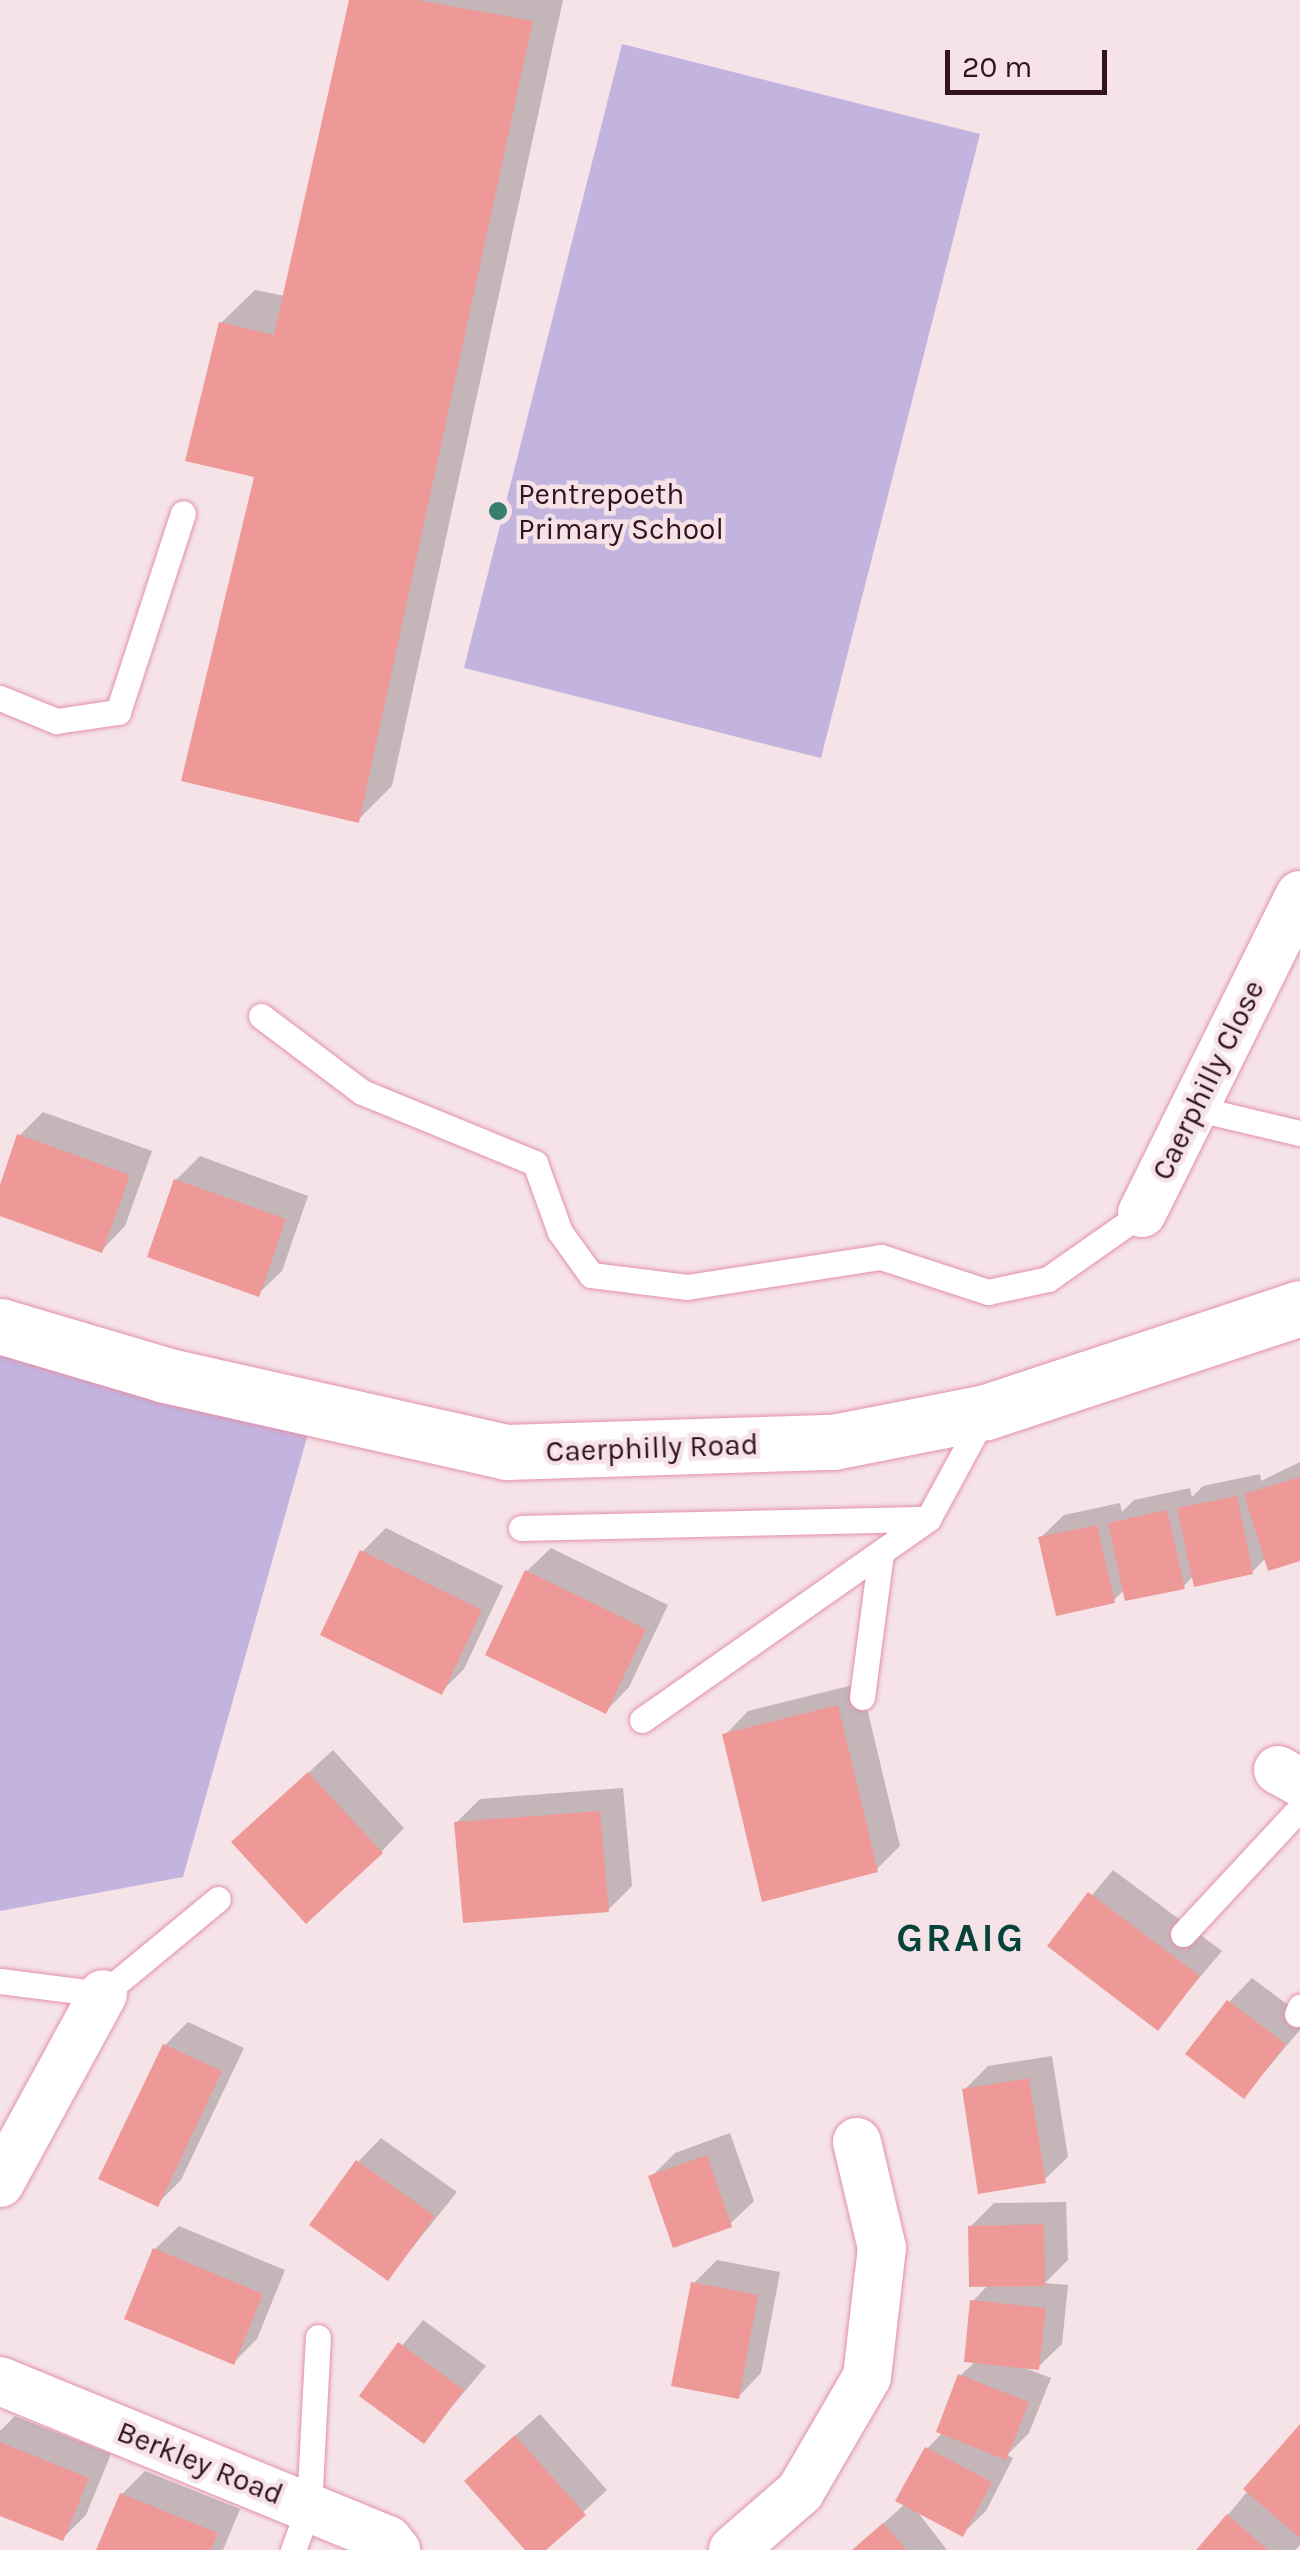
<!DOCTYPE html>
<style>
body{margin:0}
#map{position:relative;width:1300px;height:2550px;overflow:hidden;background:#f5e3e8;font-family:Karla,sans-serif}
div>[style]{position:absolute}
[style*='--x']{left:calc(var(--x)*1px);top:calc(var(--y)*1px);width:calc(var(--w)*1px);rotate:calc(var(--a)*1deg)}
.green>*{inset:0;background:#c2b3df}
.shadow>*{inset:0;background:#0003}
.building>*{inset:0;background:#ee9998}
.roads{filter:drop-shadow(0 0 2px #e391a9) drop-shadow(0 0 2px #e391a9)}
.lane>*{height:25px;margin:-12.5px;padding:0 12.5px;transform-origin:12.5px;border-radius:12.5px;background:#fff}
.street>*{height:48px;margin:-24px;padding:0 24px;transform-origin:24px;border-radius:24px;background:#fff}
.primary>*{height:55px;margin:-27.5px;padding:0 27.5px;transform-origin:27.5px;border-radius:27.5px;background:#fff}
.dots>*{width:28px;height:28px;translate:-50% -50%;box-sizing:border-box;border:5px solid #f5e3e8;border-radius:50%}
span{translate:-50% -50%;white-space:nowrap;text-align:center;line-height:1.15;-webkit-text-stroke:9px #f5e3e8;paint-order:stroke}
.poi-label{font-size:30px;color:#32131e}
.left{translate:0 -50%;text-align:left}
.street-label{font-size:30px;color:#32131e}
.district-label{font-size:40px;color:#05433b;font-weight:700;letter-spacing:2.5px}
.scale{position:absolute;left:945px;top:50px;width:162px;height:45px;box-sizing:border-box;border:5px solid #32131e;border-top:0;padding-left:12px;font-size:30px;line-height:35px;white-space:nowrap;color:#32131e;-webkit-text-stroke:8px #f5e3e8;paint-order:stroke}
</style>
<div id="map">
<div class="green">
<div style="clip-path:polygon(622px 44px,980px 134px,821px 758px,464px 668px)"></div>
<div style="clip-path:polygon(0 1326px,315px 1409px,183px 1877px,0 1911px)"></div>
</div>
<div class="shadow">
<div style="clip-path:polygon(351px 0,563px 0,392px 786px,358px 820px,221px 323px,255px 290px,285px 296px)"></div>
<div style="clip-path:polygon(43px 1112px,152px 1151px,125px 1226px,102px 1250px,0 1213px,20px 1135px)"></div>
<div style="clip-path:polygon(200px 1156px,308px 1196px,282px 1271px,258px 1294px,176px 1180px)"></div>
<div style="clip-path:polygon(1300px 1462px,1300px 1558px,1266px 1558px,1252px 1572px,1194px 1575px,1183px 1587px,1125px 1589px,1113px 1601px,1040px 1538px,1064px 1515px,1120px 1503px,1122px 1512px,1134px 1500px,1190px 1488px,1192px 1497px,1203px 1486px,1260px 1474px,1261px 1481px)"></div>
<div style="clip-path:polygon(386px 1528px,503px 1586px,464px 1669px,441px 1692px,362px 1552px)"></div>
<div style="clip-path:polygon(551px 1548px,668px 1605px,629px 1687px,606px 1711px,527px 1571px)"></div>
<div style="clip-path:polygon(861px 1683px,900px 1846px,876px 1870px,725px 1735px,748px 1711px)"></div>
<div style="clip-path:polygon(333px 1750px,404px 1828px,381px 1852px,258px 1819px)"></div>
<div style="clip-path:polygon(623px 1788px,632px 1886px,608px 1910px,456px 1823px,480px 1799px)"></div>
<div style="clip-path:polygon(1113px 1870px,1222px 1951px,1158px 2027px,1050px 1946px)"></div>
<div style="clip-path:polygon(1252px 1978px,1300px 2014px,1300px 2030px,1244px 2096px,1229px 2002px)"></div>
<div style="clip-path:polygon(188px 2022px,244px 2048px,181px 2180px,157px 2204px,165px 2045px)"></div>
<div style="clip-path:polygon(1052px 2056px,1068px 2157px,1044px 2180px,964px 2090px,988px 2066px)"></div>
<div style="clip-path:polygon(730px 2133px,754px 2201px,730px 2224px,651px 2177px,675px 2153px)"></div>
<div style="clip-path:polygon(381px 2138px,457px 2192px,388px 2278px,358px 2162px)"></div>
<div style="clip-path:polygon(1066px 2202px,1068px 2260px,1045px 2283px,1068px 2285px,1062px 2344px,1038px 2367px,1022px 2367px,1051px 2378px,1029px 2433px,1007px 2455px,1013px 2458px,986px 2511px,962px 2534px,916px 2510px,947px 2550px,854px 2550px,905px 2504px,927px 2449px,943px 2432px,960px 2376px,976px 2361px,973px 2301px,989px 2284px,970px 2227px,994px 2203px)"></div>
<div style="clip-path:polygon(179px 2226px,285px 2270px,257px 2339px,234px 2362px,155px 2249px)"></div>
<div style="clip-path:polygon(717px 2260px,780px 2272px,761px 2373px,738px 2397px,694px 2283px)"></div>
<div style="clip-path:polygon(423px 2320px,486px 2366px,424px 2440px,362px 2395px)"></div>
<div style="clip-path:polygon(540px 2414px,607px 2490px,542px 2550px,528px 2550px,491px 2457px)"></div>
<div style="clip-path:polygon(15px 2416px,111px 2454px,86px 2515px,63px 2538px,0 2513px,0 2431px)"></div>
<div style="clip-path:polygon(1300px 2428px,1300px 2545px,1295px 2550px,1199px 2550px)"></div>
<div style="clip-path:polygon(145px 2471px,240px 2509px,223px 2550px,99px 2550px,122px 2494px)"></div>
</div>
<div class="building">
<div style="clip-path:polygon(349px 0,417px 0,533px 21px,359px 823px,181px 781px,254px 477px,185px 461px,219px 322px,274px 335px)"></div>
<div style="clip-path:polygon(17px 1134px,130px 1175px,102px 1253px,0 1216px,0 1185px)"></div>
<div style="clip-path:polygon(174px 1179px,286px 1219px,259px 1297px,147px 1257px)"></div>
<div style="clip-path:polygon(1300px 1477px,1300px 1561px,1268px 1571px,1244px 1494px)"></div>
<div style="clip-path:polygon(1237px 1496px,1253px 1574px,1194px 1587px,1177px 1508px)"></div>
<div style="clip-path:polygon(1167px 1510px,1185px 1589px,1125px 1601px,1108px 1523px)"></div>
<div style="clip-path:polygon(1097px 1525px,1115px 1603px,1056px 1616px,1038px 1537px)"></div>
<div style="clip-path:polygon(360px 1550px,482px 1610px,442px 1695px,320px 1635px)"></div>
<div style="clip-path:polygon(525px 1570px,646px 1629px,606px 1714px,485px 1655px)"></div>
<div style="clip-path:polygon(838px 1705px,878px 1872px,762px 1902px,722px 1734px)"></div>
<div style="clip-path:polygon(308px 1772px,383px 1853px,306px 1924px,231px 1842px)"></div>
<div style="clip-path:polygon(600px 1811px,609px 1912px,463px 1923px,454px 1822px)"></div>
<div style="clip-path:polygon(1088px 1892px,1200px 1976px,1158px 2031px,1047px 1946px)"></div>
<div style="clip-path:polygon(1227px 2000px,1286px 2044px,1244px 2099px,1185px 2054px)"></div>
<div style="clip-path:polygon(163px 2044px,222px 2071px,158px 2207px,98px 2179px)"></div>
<div style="clip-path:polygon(1029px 2078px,1046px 2183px,978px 2194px,962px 2089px)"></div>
<div style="clip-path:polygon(707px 2155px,732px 2227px,673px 2248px,648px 2176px)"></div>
<div style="clip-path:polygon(356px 2160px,435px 2216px,388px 2281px,309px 2225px)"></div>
<div style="clip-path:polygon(1044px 2224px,1045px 2286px,969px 2287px,968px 2226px)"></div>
<div style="clip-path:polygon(153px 2248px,263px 2294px,234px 2365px,124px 2319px)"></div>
<div style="clip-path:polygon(691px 2282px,758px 2295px,739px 2399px,671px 2386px)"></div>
<div style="clip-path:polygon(970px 2300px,1046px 2308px,1039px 2370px,964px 2362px)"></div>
<div style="clip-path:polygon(398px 2342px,464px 2390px,424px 2444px,359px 2396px)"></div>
<div style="clip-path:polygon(958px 2374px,1029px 2402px,1006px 2460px,936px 2432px)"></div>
<div style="clip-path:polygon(1300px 2424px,1300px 2538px,1243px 2489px)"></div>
<div style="clip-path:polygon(515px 2435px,586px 2515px,546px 2550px,525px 2550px,464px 2481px)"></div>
<div style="clip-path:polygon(0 2442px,89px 2478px,63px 2541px,0 2516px)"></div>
<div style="clip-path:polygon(925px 2447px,992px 2482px,963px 2537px,895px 2501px)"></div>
<div style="clip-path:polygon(120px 2493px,218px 2533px,211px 2550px,96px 2550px)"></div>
<div style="clip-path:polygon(1227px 2514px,1268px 2550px,1196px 2550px)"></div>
<div style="clip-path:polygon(883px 2523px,907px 2550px,852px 2550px)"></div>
</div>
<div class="roads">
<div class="lane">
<div style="--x:0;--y:698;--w:61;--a:22.3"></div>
<div style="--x:56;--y:721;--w:63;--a:-8.3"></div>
<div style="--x:118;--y:712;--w:209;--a:-71.9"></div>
<div style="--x:261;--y:1016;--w:126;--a:37"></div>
<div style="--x:362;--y:1092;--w:187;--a:22.3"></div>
<div style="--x:535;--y:1163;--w:73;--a:70.1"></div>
<div style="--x:560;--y:1232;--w:53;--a:54.2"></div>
<div style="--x:591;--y:1275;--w:97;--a:7.1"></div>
<div style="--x:687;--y:1287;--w:196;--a:-8.8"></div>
<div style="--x:881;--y:1257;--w:113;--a:18.1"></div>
<div style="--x:988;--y:1292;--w:61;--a:-12.2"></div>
<div style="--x:1048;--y:1279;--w:115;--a:-35.1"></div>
<div style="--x:1194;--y:1108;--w:109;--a:13.3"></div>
<div style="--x:521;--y:1528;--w:407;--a:-1.3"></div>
<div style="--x:928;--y:1519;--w:117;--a:-61.5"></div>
<div style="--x:862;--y:1697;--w:146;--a:-82.5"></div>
<div style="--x:642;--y:1720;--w:350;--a:-35.1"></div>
<div style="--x:1183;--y:1934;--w:172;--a:-47.1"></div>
<div style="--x:0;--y:1981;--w:104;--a:7.2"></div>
<div style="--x:103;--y:1994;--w:149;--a:-39.6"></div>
<div style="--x:1297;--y:2014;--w:8;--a:-67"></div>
<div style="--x:293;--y:2550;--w:46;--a:-69.6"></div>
<div style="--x:309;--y:2507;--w:170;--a:-87"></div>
</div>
<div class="street">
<div style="--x:1142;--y:1213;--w:355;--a:-63.6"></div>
<div style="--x:1278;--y:1770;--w:25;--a:29"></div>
<div style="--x:0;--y:2183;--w:215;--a:-61.4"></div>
<div style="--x:0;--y:2381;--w:419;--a:22.3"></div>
<div style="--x:388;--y:2540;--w:13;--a:51"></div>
<div style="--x:733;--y:2550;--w:89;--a:-40.9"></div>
<div style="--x:800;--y:2492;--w:133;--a:-59.8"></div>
<div style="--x:867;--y:2377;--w:130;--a:-83.4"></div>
<div style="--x:882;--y:2248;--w:109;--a:-103.3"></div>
</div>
<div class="primary">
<div style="--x:0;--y:1326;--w:172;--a:16.5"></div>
<div style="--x:165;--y:1375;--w:350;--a:12.7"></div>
<div style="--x:506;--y:1452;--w:327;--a:-1.8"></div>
<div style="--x:833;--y:1442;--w:156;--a:-11.1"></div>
<div style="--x:986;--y:1412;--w:331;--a:-18.3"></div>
</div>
</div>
<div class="dots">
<div style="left:498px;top:511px;background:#397d71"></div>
</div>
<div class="poi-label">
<span class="left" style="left:518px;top:511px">Pentrepoeth<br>Primary School</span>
</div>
<div class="street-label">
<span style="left:1208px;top:1080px;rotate:-64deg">Caerphilly Close</span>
<span style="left:652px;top:1448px;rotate:-2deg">Caerphilly Road</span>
<span style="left:200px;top:2463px;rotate:22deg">Berkley Road</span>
</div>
<div class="district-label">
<span style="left:961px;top:1938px">GRAIG</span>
</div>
<div class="scale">20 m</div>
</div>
